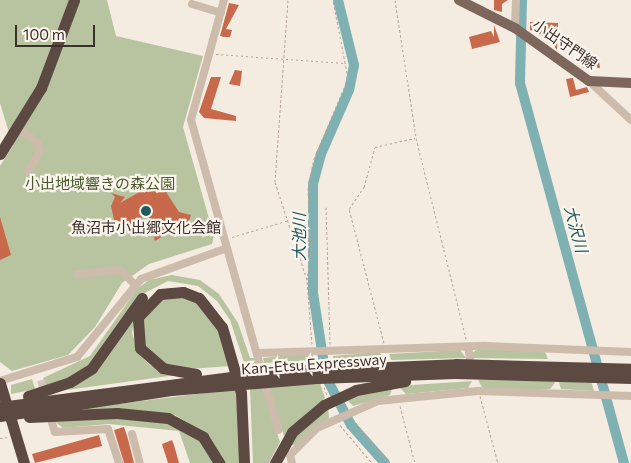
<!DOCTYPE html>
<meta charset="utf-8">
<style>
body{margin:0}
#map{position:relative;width:631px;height:463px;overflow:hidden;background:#f4ebe1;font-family:Commissioner,"Noto Sans JP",sans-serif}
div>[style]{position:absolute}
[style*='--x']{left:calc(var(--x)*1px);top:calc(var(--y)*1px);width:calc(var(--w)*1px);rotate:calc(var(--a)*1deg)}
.green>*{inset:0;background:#b8c4a0}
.river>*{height:10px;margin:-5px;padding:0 5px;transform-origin:5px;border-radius:5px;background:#7fb0b2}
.building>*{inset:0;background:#c8694b}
.minor-tunnel>*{height:8px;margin-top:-4px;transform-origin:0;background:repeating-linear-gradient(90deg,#cfc6bd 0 8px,transparent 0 12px)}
.path>*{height:1px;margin-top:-0.5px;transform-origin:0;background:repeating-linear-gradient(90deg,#b9a596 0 2.5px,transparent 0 5px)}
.minor>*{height:8px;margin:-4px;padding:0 4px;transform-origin:4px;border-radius:4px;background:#cdbbac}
.major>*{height:10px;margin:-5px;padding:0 5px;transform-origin:5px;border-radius:5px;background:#7d675c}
.highway>*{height:11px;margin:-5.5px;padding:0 5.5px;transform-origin:5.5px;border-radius:5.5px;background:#5c4a42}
.dots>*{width:14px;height:14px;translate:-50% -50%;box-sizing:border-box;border:2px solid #fbf5ee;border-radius:50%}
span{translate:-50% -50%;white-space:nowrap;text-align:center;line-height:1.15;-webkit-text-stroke:4.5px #fbf5ee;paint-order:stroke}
.street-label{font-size:15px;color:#3b302b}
.park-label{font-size:15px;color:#4a5a2e}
.poi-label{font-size:15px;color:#3b302b}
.water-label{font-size:16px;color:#1f5a5e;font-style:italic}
.scale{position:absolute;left:15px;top:25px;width:80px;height:22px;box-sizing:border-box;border:2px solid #3b302b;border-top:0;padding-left:6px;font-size:15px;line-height:18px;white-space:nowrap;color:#3b302b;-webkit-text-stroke:4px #fbf5ee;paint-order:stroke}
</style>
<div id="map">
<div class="green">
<div style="clip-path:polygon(0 0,107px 0,116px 36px,203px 56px,183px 127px,214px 236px,212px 244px,149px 264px,122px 283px,95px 327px,68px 355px,12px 371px,0 362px,0 166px,13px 146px,0 103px)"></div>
<div style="clip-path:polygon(172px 275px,200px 280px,219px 294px,238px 323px,250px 358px,257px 358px,258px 364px,245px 365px,230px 320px,217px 301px,198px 286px,168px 281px,137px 297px,97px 358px,73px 376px,45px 386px,43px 378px,90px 356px,137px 289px,149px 280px)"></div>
<div style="clip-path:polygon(166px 295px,191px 298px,214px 320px,231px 366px,189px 369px,167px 365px,145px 349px,142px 316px)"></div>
<div style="clip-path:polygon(135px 315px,132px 333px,140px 355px,150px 365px,176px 375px,52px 392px,100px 365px)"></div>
<div style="clip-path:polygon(478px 349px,545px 352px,548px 359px,473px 358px,472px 353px)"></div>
<div style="clip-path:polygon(460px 350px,466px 358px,391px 360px,389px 354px)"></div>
<div style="clip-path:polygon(312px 352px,314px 360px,264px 363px,263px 358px)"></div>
<div style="clip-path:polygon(379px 352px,386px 360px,334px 361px,333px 356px)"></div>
<div style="clip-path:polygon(32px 379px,35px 389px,11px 394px,11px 385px)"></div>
<div style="clip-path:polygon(478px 380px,553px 380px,555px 383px,550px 389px,483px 389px)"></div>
<div style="clip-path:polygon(558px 380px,591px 381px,594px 391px,561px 389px)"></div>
<div style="clip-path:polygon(472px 381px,468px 388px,406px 394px,398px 386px)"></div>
<div style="clip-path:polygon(320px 383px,325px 398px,284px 436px,269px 387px)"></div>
<div style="clip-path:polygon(393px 386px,390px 395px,353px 406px,344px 397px)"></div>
<div style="clip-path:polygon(262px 387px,280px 442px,269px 463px,253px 463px,250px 388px)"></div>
<div style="clip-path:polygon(236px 389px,240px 463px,223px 463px,207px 434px,175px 415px,54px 412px)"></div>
<div style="clip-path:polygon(328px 405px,329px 418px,296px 445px,289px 445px,295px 434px)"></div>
<div style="clip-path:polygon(137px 418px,160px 420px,196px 435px,215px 463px,190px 463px,179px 431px,109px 424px,63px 428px,53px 420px)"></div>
</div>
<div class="river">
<div style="--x:338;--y:0;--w:67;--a:76.2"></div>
<div style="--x:354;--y:65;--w:25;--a:101"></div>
<div style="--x:349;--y:90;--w:70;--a:113.6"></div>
<div style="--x:321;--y:154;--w:31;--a:105"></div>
<div style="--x:313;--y:184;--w:109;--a:90"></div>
<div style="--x:313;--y:293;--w:85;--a:81.2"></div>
<div style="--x:326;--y:377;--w:54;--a:62.5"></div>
<div style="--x:351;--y:425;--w:51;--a:48.2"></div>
<div style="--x:522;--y:0;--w:83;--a:91.4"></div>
<div style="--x:520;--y:83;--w:394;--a:74.7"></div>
</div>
<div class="building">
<div style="clip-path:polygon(494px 0,508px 0,502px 4px,502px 12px,494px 10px)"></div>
<div style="clip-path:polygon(229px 3px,239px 5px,226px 29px,232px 30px,230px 37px,224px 37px,220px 36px)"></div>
<div style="clip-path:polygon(530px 22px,558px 23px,557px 50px,548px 38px,530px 30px)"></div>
<div style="clip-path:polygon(494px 25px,500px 42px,472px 49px,469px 37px,491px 31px,494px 37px)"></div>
<div style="clip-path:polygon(578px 61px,599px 61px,600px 68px,583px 68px)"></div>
<div style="clip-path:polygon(235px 70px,242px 71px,240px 86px,229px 84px)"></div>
<div style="clip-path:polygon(211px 77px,221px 77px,211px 109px,236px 116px,236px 121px,204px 118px,199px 112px)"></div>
<div style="clip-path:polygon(573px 78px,576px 90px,587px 87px,589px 92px,570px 97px,566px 79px)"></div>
<div style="clip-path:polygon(159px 181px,179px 212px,191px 215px,189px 221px,155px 241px,145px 206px,140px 207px,145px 235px,128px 233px,127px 225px,114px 220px,111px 206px,115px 197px,111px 193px,125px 197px,120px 203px)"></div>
<div style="clip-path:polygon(0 217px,11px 255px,0 260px)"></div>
<div style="clip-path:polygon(124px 427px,128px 439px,134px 463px,124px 463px,114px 430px)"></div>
<div style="clip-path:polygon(99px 435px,102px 446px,35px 463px,32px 454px)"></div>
<div style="clip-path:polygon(172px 440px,174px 445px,179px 463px,168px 463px,162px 444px)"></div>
</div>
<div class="minor-tunnel">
<div style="--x:41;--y:380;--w:16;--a:75"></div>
</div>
<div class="path">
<div style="--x:288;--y:0;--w:182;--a:94.1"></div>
<div style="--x:275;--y:182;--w:103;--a:71.9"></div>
<div style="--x:395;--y:0;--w:140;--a:81.3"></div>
<div style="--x:416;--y:138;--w:207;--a:76"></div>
<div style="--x:216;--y:54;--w:129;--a:4"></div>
<div style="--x:326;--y:207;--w:137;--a:88.3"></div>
<div style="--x:232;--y:237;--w:80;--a:-16.6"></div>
<div style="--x:384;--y:343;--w:138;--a:-104.6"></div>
<div style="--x:349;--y:209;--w:27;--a:-56"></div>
<div style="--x:364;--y:187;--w:41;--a:-74.6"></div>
<div style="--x:375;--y:147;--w:41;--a:-12.7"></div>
<div style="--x:312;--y:344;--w:64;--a:-94.5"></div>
<div style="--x:307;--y:280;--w:30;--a:-82"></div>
<div style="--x:311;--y:250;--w:61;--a:-92.8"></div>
<div style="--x:308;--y:189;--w:31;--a:-79"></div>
<div style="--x:314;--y:159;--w:88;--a:-67.2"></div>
<div style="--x:348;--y:78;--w:79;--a:-100.9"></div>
<div style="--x:324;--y:387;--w:9;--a:69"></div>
<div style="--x:480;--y:396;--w:69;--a:75"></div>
<div style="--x:400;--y:406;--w:59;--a:75.3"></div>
<div style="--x:353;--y:419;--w:56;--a:51.5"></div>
<div style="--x:340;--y:425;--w:50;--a:49.9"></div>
<div style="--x:0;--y:438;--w:7;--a:-8"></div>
</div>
<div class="minor">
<div style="--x:224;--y:0;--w:124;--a:105.4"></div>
<div style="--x:191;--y:120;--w:322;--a:74.3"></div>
<div style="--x:192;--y:4;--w:30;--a:17"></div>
<div style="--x:515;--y:28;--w:28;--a:-88"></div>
<div style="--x:589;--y:81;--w:57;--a:42.9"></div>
<div style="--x:17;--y:128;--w:24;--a:35"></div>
<div style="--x:37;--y:142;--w:9;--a:72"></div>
<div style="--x:40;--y:151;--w:24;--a:120"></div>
<div style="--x:77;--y:274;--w:44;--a:-5.2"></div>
<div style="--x:121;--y:270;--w:19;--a:47"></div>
<div style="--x:468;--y:347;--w:11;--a:80"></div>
<div style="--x:259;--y:353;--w:227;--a:-1.8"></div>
<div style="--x:486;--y:346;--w:145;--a:2.4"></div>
<div style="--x:0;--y:381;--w:81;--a:-17.3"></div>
<div style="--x:77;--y:357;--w:101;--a:-50.6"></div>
<div style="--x:141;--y:279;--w:91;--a:-19.8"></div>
<div style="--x:52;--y:423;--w:9;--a:72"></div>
<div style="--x:55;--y:432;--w:53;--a:-3.2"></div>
<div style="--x:108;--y:429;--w:36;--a:72"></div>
<div style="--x:132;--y:434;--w:30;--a:75"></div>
<div style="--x:292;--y:463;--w:8;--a:-104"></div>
<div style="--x:290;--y:455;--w:38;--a:-45"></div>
<div style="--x:317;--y:428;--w:67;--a:-23.9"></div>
<div style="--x:378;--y:401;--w:100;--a:-5.7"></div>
<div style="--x:478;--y:391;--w:153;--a:1.9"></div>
</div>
<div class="major">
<div style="--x:459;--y:0;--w:63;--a:26.6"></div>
<div style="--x:515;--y:28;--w:91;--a:35.6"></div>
<div style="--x:589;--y:81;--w:42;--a:2.7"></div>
</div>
<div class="highway">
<div style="--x:0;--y:154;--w:78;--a:-58.2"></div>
<div style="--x:41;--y:88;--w:94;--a:-69.4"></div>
<div style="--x:196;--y:374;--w:34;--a:-170"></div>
<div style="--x:163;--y:368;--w:30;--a:-139"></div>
<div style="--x:140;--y:348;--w:31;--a:-94"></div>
<div style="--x:138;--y:317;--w:32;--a:-46"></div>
<div style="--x:160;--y:294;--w:23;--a:-5"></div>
<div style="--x:183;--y:292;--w:17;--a:21"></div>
<div style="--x:199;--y:298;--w:37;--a:52"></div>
<div style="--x:222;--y:327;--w:69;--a:73.9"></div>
<div style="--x:241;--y:393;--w:70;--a:87.5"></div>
<div style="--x:0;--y:383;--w:84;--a:73.3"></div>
<div style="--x:28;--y:396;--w:44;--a:-18.4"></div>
<div style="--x:70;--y:382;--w:26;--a:-32"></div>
<div style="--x:92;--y:368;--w:86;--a:-54.5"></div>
<div style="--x:0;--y:407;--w:270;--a:-7.4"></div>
<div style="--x:268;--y:372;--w:188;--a:-2.4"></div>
<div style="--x:456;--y:364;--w:175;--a:1.6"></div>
<div style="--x:0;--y:416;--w:173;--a:-8.6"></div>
<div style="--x:171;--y:390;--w:146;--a:-4.7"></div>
<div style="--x:317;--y:378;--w:138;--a:-2.1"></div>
<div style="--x:455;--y:373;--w:176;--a:1.6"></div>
<div style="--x:29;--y:417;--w:88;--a:-2.6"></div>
<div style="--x:117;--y:413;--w:51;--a:5.6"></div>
<div style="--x:168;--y:418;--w:40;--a:28"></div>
<div style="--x:203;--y:437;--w:31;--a:58"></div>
<div style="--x:275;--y:463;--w:35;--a:-61"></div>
<div style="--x:292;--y:432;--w:42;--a:-40.2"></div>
<div style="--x:324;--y:405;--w:35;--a:-25"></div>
<div style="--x:356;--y:390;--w:50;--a:-10.4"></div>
</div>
<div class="dots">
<div style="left:146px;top:211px;background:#1f5a5e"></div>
</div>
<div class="street-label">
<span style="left:565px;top:44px;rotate:35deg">小出守門線</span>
<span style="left:314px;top:364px;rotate:-4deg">Kan-Etsu Expressway</span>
</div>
<div class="park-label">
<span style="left:100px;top:184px">小出地域響きの森公園</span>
</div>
<div class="poi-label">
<span style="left:146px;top:228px">魚沼市小出郷文化会館</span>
</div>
<div class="water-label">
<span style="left:576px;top:229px;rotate:75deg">大沢川</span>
<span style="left:299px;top:237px;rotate:-90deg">大池川</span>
</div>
<div class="scale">100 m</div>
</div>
